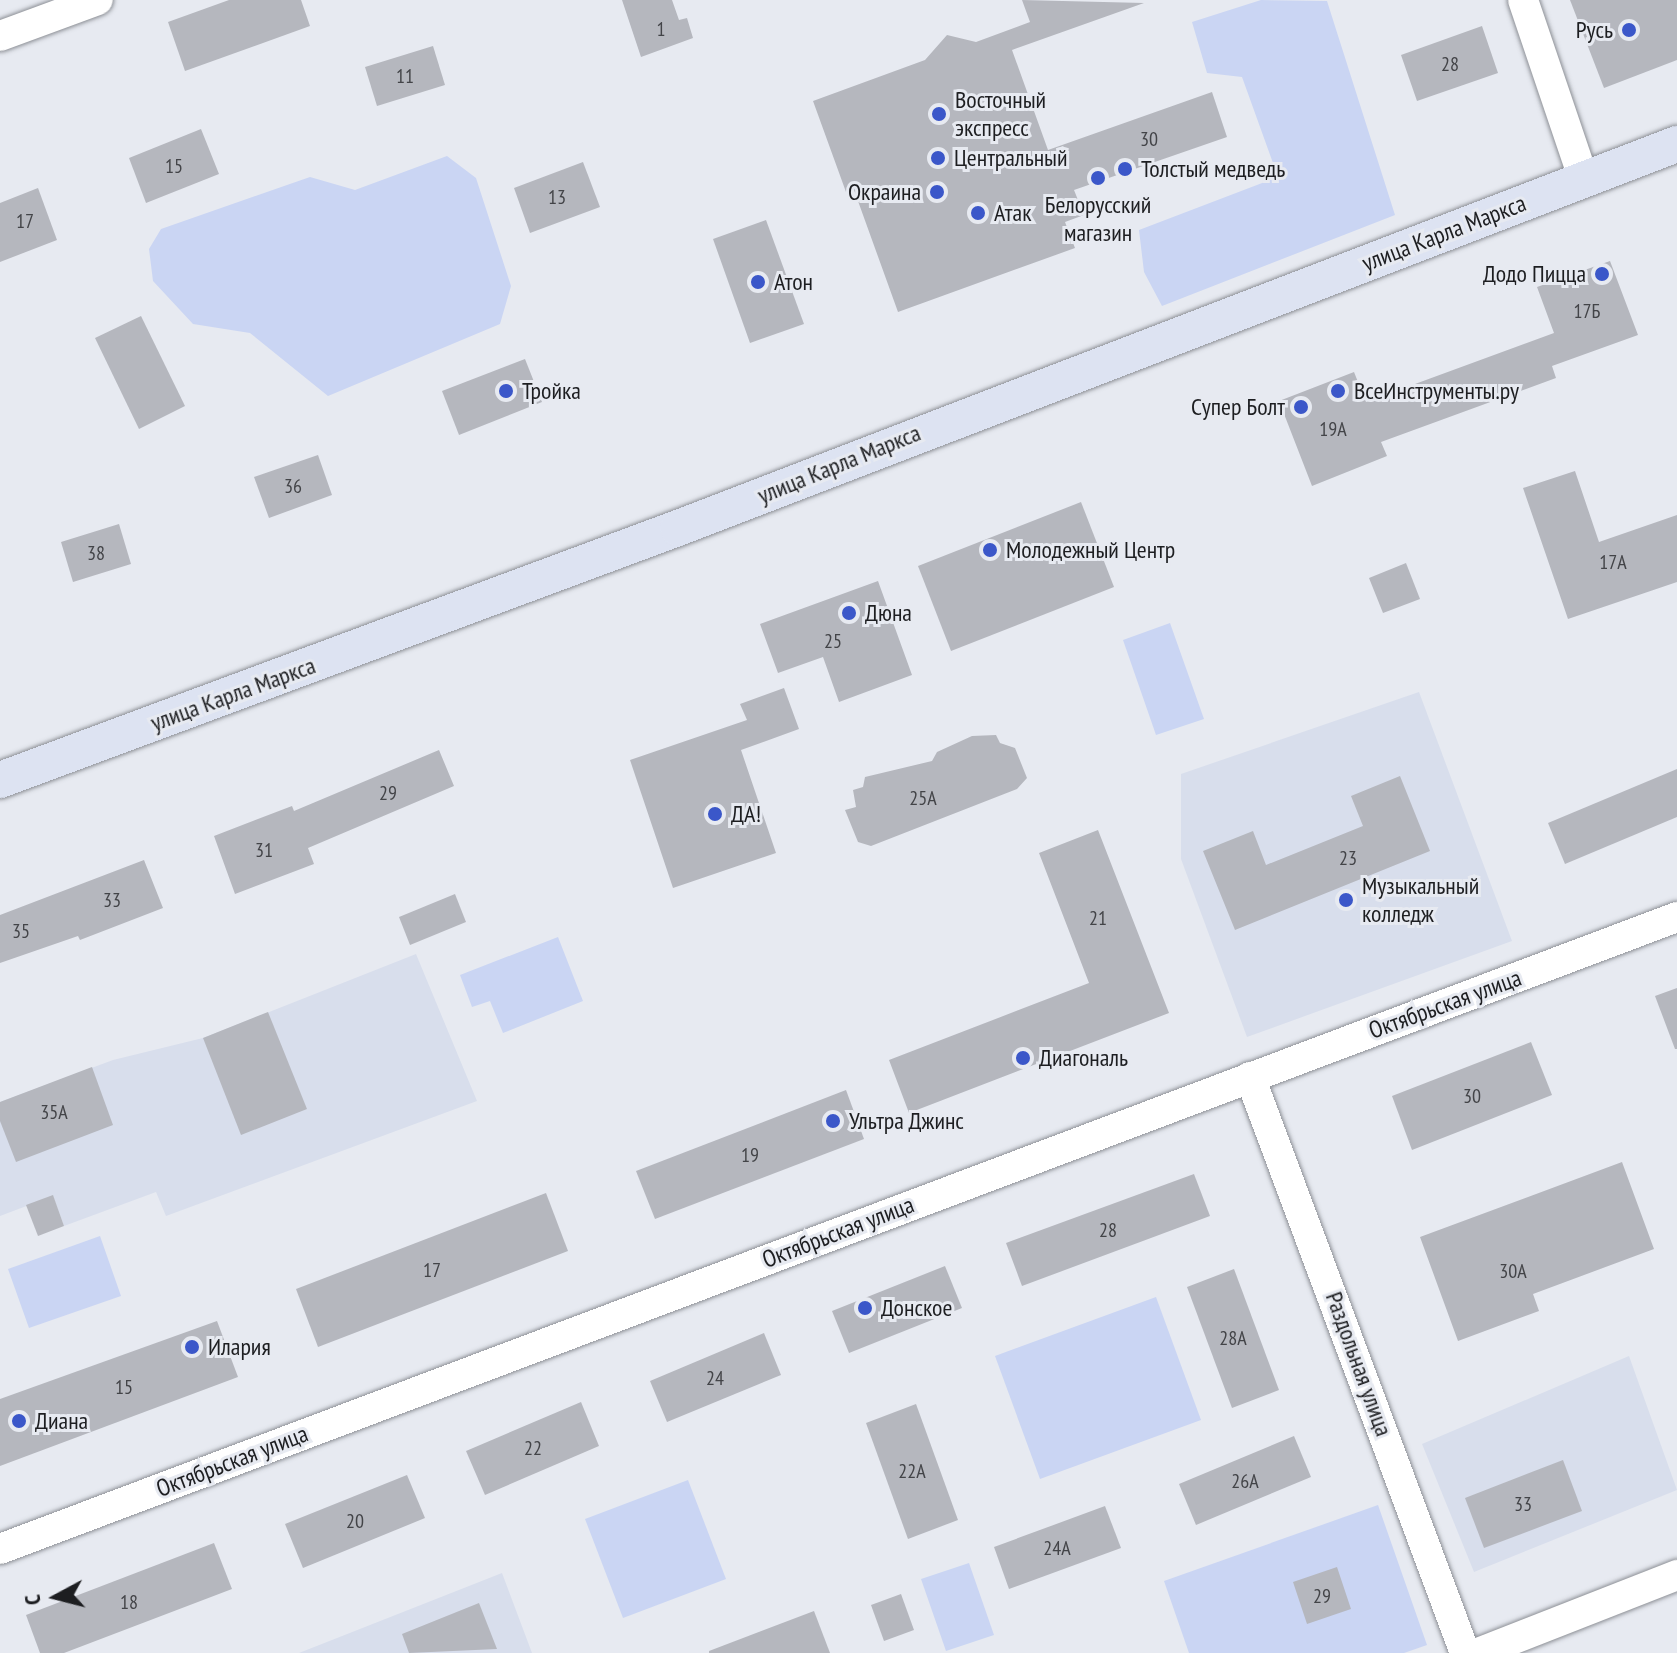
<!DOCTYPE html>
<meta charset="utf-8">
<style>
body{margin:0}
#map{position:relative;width:1677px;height:1653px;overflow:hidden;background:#e7eaf1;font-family:"PT Sans Narrow",sans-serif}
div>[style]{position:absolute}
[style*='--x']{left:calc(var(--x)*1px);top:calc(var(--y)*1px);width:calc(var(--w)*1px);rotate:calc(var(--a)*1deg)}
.built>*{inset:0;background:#d8deec}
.green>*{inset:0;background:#cad5f3}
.building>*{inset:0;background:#b5b7be}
.roads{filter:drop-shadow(0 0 2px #8d9096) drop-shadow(0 0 2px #8d9096)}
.minor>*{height:30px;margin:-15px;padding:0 15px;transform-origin:15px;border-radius:15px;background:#fff}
.major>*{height:36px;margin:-18px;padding:0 18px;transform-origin:18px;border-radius:18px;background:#dde3f2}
.dots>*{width:22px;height:22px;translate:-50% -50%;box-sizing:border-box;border:4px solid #e7eaf1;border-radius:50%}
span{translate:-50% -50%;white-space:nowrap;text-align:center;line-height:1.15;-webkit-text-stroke:6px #e7eaf1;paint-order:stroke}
.number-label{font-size:20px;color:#434448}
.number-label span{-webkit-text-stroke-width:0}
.poi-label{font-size:24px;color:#1d1e21}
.right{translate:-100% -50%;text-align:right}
.left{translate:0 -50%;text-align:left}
.street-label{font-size:24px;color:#1d1e21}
.north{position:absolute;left:16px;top:1557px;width:80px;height:80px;-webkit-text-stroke:6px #e7eaf1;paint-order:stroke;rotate:263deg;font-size:22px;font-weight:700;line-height:32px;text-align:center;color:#1d1e21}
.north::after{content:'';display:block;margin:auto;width:28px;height:36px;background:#1d1e21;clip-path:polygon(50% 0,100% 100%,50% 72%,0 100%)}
</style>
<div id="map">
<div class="built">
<div style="clip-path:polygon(1419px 692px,1512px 941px,1247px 1037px,1181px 859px,1181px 774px)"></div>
<div style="clip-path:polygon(416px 954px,477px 1101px,166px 1216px,156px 1192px,64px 1226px,53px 1196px,0 1216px,0 1102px,113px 1060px,203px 1038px)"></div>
<div style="clip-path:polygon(1629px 1356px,1677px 1490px,1474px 1572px,1422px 1444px)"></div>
<div style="clip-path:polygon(502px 1573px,532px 1653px,299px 1653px)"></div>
</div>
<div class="green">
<div style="clip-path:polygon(1261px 0,1327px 1px,1395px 215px,1162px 306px,1144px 272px,1139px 230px,1278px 177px,1242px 77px,1207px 73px,1192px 22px)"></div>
<div style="clip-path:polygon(447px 156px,476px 178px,511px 286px,500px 324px,328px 396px,250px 333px,193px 324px,153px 281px,149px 249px,161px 229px,310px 177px,355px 190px)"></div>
<div style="clip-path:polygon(1170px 623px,1204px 719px,1156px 735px,1123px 640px)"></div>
<div style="clip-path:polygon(558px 937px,583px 1001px,503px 1033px,490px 1001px,472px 1007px,460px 975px)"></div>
<div style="clip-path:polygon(100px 1236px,121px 1296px,29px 1328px,8px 1269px)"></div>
<div style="clip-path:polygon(1156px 1297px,1201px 1420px,1040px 1479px,995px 1356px)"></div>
<div style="clip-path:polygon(688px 1480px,726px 1579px,623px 1618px,585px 1519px)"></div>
<div style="clip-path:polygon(1378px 1505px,1427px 1645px,1404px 1653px,1189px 1653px,1164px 1581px)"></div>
<div style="clip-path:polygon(969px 1563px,994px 1635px,946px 1651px,921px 1579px)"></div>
</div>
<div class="building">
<div style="clip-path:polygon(229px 0,301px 0,310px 26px,185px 71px,168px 22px)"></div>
<div style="clip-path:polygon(622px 0,672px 0,679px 20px,687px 18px,693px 38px,641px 57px)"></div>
<div style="clip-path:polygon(1022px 0,1144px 3px,1012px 50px,1048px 150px,1212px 92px,1227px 137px,1074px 190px,1084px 215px,1065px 222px,1075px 248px,898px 312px,854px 190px,846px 192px,813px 101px,925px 60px,947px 35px,976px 42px,1030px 22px)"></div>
<div style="clip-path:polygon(1570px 0,1677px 0,1677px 60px,1604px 88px)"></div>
<div style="clip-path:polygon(1482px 26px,1498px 73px,1417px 101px,1401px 55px)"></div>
<div style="clip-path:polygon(433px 46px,445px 85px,377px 106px,365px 67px)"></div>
<div style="clip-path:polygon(201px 129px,219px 174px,146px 203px,129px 158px)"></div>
<div style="clip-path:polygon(583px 162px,600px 207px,530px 233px,514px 188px)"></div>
<div style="clip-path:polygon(38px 188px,57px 240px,0 262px,0 203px)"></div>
<div style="clip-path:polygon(766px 220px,804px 324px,750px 343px,713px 239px)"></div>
<div style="clip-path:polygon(1610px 261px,1638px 335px,1552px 366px,1556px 378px,1381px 442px,1387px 456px,1312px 486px,1279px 401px,1354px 372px,1366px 402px,1554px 333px,1537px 287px)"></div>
<div style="clip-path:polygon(141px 316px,185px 406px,139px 429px,95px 338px)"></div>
<div style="clip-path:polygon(525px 359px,542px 402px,459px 435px,442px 391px)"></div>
<div style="clip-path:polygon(318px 455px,332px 495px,269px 518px,254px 477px)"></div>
<div style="clip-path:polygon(1575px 471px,1599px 542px,1677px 515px,1677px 582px,1568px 619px,1523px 488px)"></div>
<div style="clip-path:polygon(1081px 502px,1114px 587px,951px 651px,918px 566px)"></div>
<div style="clip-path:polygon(119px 524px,131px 564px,73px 582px,61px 542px)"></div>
<div style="clip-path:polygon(1406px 563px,1420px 599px,1383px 613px,1369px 578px)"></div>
<div style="clip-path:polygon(878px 581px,912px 675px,839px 702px,823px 657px,778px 673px,760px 624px)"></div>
<div style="clip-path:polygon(784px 688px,799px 729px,741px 750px,776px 853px,673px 888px,630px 760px,747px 720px,740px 704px)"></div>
<div style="clip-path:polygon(996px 735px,1000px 743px,1015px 748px,1027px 778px,1017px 789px,871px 846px,858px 842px,845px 810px,856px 807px,853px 790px,863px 787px,865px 777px,932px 761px,937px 752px,972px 736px)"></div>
<div style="clip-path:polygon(439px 750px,454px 786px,308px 848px,314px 864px,235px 894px,214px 836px,292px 806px,294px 811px)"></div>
<div style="clip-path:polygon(1677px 769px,1677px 817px,1565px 864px,1548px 823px)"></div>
<div style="clip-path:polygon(1400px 776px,1430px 851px,1235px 930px,1203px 851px,1253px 831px,1266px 865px,1363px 826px,1351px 796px)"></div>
<div style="clip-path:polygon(1098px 830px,1169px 1013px,909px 1113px,889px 1060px,1089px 983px,1039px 853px)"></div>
<div style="clip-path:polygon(144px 860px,163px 908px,80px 940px,78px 936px,0 963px,0 915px)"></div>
<div style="clip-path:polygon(455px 894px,466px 922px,410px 945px,399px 917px)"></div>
<div style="clip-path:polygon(1677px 988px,1677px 1049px,1675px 1049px,1655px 996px)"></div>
<div style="clip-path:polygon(268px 1012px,307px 1109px,241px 1135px,203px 1038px)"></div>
<div style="clip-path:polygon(1531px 1042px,1552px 1095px,1412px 1150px,1392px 1096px)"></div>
<div style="clip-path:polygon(92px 1067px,113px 1125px,16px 1162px,0 1121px,0 1102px)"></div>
<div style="clip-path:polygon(846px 1090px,864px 1139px,655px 1219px,636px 1171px)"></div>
<div style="clip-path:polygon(1622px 1162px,1654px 1249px,1533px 1294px,1539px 1311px,1458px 1341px,1420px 1237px)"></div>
<div style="clip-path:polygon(1194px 1174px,1210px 1216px,1022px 1286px,1006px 1243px)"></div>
<div style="clip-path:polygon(546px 1193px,568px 1251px,318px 1347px,296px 1289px)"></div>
<div style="clip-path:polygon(53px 1195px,64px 1226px,38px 1236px,26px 1205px)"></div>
<div style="clip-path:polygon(945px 1266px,962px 1308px,849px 1353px,832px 1311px)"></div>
<div style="clip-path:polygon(1234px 1269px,1279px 1390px,1232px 1408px,1187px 1287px)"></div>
<div style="clip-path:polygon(217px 1321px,238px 1377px,0 1466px,0 1399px)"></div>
<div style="clip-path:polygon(764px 1333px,781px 1375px,667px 1422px,650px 1381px)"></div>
<div style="clip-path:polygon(581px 1402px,599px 1446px,485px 1495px,466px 1451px)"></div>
<div style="clip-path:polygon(916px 1404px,958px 1520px,908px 1539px,866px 1423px)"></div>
<div style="clip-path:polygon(1294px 1436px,1311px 1477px,1196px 1525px,1179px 1484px)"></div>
<div style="clip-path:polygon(1563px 1460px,1582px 1511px,1484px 1548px,1465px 1498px)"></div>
<div style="clip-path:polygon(407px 1475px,425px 1518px,303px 1568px,285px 1524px)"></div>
<div style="clip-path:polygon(1105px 1506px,1121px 1548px,1009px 1589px,994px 1547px)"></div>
<div style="clip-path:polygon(214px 1543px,232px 1589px,64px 1653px,40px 1653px,26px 1615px)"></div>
<div style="clip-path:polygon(1337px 1567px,1351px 1609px,1307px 1624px,1293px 1582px)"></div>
<div style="clip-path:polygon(901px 1594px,914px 1630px,884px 1641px,871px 1605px)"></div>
<div style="clip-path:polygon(479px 1603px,497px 1649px,409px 1653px,402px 1634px)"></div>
<div style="clip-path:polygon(814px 1611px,830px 1653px,709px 1653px,709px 1651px)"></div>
</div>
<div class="roads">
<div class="minor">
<div style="--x:1523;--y:0;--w:190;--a:71.3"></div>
<div style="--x:0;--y:36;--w:104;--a:-20.2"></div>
<div style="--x:1250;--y:1077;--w:615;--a:69.53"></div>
<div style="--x:0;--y:1549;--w:1792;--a:-20.65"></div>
<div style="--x:1478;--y:1653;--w:214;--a:-21.4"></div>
</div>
<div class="major">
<div style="--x:0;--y:780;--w:723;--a:-20.39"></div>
<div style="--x:678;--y:528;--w:1070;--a:-21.03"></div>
</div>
</div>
<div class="dots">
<div style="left:1629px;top:30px;background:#3b57c9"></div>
<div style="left:939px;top:114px;background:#3b57c9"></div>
<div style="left:938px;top:158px;background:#3b57c9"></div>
<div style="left:1125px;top:169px;background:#3b57c9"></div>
<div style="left:1098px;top:178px;background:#3b57c9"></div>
<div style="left:937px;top:192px;background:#3b57c9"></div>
<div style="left:978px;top:213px;background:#3b57c9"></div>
<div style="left:1602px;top:274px;background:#3b57c9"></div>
<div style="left:758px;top:282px;background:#3b57c9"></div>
<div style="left:506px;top:391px;background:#3b57c9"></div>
<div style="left:1338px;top:391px;background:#3b57c9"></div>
<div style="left:1301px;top:407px;background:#3b57c9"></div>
<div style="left:990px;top:550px;background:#3b57c9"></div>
<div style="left:849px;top:613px;background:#3b57c9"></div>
<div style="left:715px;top:814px;background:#3b57c9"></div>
<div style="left:1346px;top:900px;background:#3b57c9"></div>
<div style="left:1023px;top:1058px;background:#3b57c9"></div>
<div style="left:833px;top:1121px;background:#3b57c9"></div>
<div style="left:865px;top:1308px;background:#3b57c9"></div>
<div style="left:192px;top:1347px;background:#3b57c9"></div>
<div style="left:19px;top:1421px;background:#3b57c9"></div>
</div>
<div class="number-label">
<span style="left:661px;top:29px">1</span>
<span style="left:1450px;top:64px">28</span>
<span style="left:405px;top:76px">11</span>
<span style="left:1149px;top:139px">30</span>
<span style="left:174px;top:166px">15</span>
<span style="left:557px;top:197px">13</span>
<span style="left:25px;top:221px">17</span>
<span style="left:1587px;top:311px">17Б</span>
<span style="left:1333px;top:429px">19А</span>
<span style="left:293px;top:486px">36</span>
<span style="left:96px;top:553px">38</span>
<span style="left:1613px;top:562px">17А</span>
<span style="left:833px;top:641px">25</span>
<span style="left:388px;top:793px">29</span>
<span style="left:923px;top:798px">25А</span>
<span style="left:264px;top:850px">31</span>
<span style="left:1348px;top:858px">23</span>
<span style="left:112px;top:900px">33</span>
<span style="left:1098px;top:918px">21</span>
<span style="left:21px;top:931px">35</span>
<span style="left:1472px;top:1096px">30</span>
<span style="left:54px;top:1112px">35А</span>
<span style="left:750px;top:1155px">19</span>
<span style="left:1108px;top:1230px">28</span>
<span style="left:432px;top:1270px">17</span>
<span style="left:1513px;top:1271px">30А</span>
<span style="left:1233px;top:1338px">28А</span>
<span style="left:715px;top:1378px">24</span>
<span style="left:124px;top:1387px">15</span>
<span style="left:533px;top:1448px">22</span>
<span style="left:912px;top:1471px">22А</span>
<span style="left:1245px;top:1481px">26А</span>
<span style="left:1523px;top:1504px">33</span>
<span style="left:355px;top:1521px">20</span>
<span style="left:1057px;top:1548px">24А</span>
<span style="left:1322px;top:1596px">29</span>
<span style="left:129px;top:1602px">18</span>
</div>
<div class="poi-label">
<span class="right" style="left:1613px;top:30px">Русь</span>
<span class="left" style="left:955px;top:114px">Восточный<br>экспресс</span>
<span class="left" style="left:954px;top:158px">Центральный</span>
<span class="left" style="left:1141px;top:169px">Толстый медведь</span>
<span class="right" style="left:921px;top:192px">Окраина</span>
<span style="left:1098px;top:219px">Белорусский<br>магазин</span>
<span class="left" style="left:994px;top:213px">Атак</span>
<span class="right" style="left:1586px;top:274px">Додо Пицца</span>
<span class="left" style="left:774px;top:282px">Атон</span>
<span class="left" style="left:522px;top:391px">Тройка</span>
<span class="left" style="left:1354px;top:391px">ВсеИнструменты.ру</span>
<span class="right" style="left:1285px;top:407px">Супер Болт</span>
<span class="left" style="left:1006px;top:550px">Молодежный Центр</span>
<span class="left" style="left:865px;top:613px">Дюна</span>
<span class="left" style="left:731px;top:814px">ДА!</span>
<span class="left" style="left:1362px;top:900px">Музыкальный<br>колледж</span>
<span class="left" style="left:1039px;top:1058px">Диагональ</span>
<span class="left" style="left:849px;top:1121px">Ультра Джинс</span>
<span class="left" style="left:881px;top:1308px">Донское</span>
<span class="left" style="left:208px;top:1347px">Илария</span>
<span class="left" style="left:35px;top:1421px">Диана</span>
</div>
<div class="street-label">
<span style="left:1444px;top:233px;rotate:-21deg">улица Карла Маркса</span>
<span style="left:839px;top:464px;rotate:-22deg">улица Карла Маркса</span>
<span style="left:233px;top:694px;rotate:-20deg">улица Карла Маркса</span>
<span style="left:1445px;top:1004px;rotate:-20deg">Октябрьская улица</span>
<span style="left:838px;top:1232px;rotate:-21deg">Октябрьская улица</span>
<span style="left:1359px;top:1364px;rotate:70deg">Раздольная улица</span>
<span style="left:232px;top:1461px;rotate:-21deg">Октябрьская улица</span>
</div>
<div class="north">С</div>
</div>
